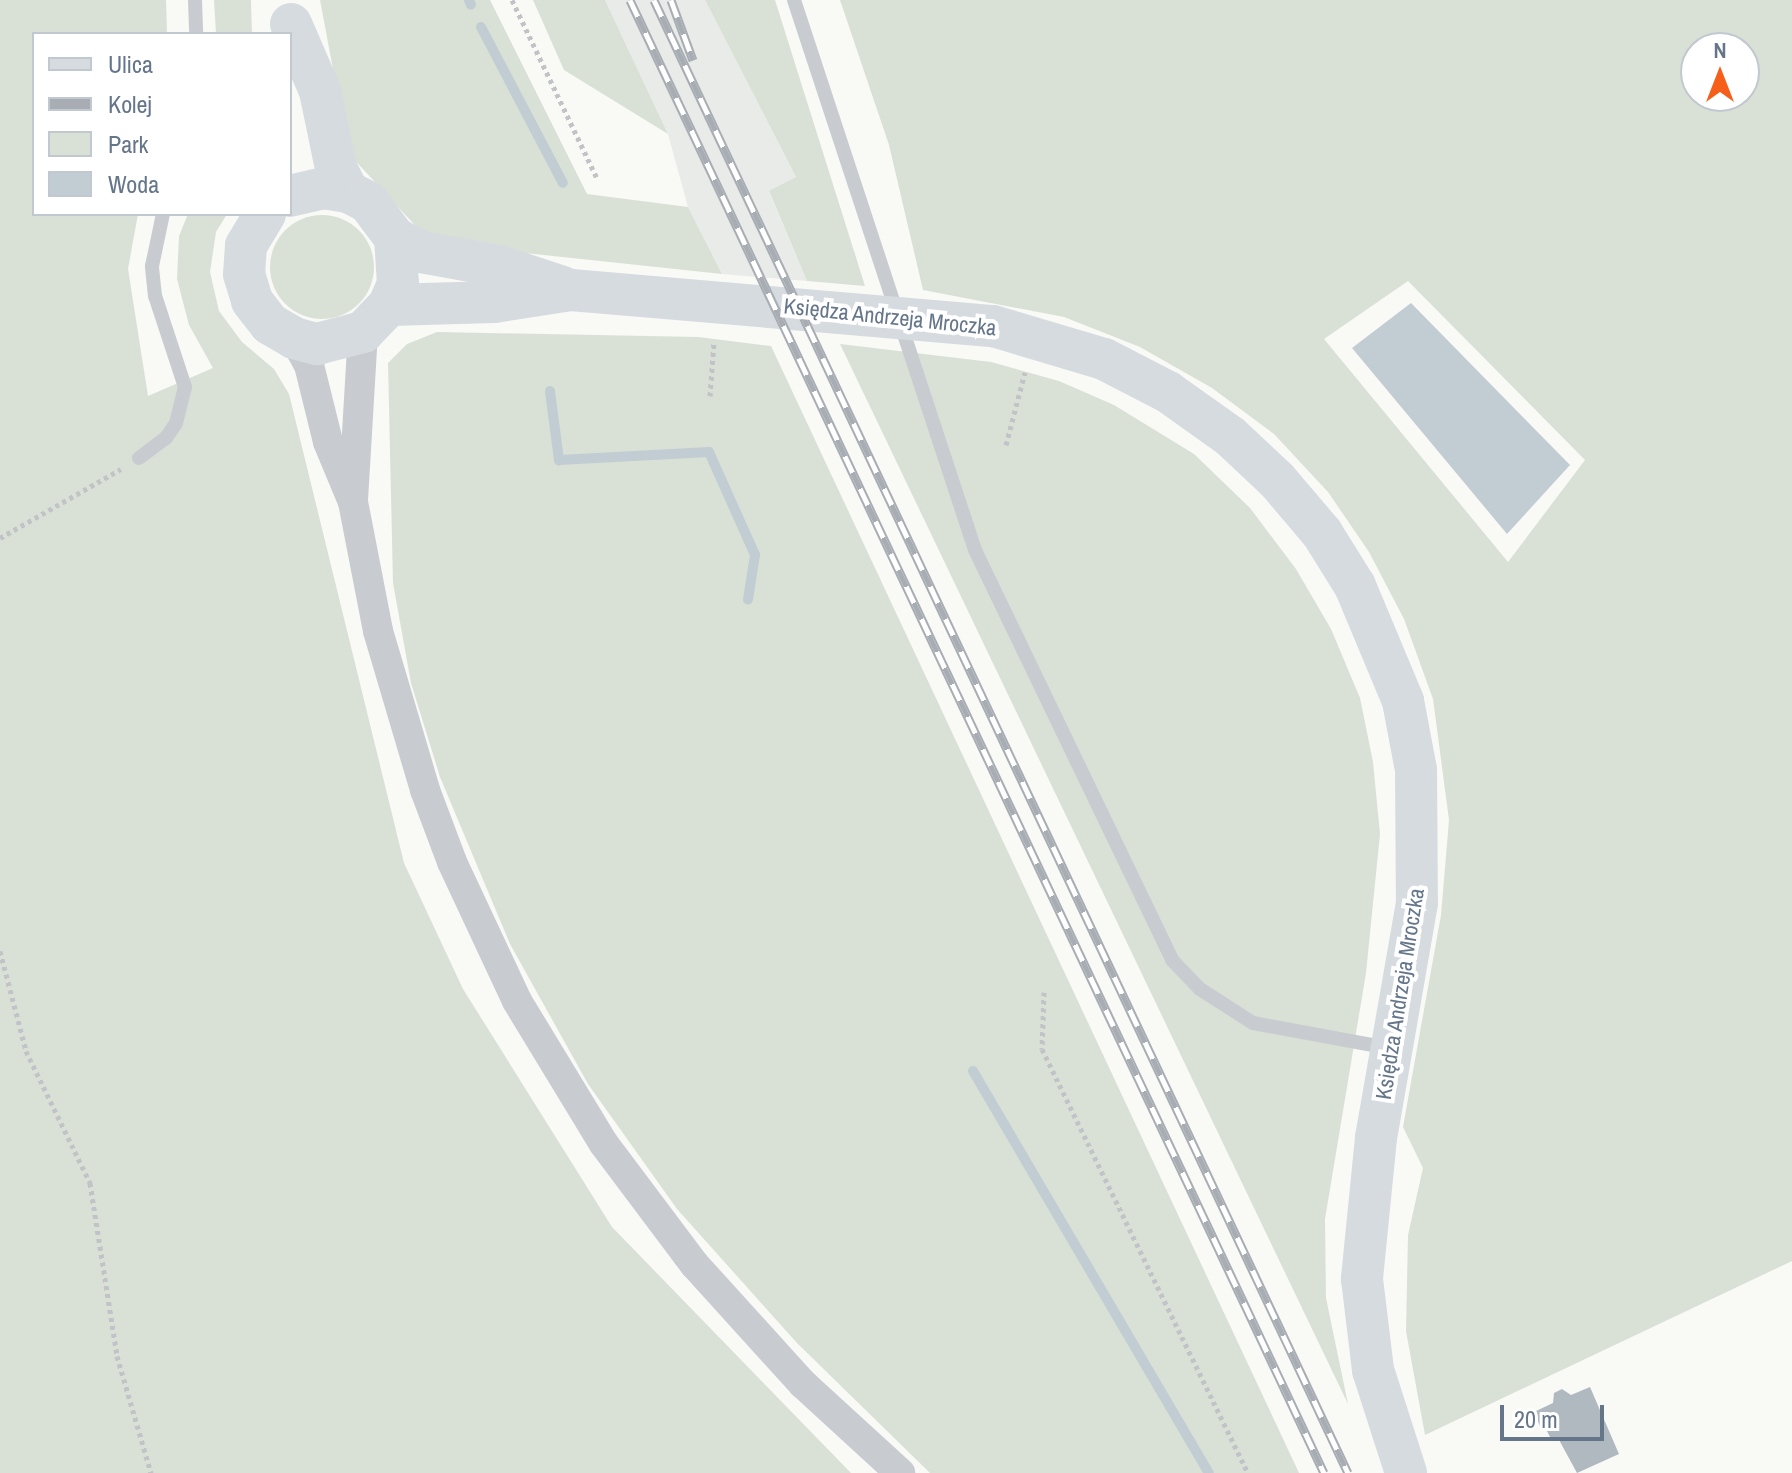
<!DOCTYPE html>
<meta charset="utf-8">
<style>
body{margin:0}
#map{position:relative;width:1792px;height:1473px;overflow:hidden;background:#f9f9f6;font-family:"Archivo Narrow",sans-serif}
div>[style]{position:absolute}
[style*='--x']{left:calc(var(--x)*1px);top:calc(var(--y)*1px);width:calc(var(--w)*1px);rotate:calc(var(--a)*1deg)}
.built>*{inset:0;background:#e9ebe9}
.green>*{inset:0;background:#d9e1d6}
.round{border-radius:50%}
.water>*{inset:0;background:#c2cdd3}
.stream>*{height:10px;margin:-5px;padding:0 5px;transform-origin:5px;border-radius:5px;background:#c2cdd3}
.building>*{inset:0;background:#b1b9c0}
.path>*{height:5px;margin-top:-2.5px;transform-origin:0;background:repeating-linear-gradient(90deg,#c1c3c6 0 4px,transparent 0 8px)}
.lane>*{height:14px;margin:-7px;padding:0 7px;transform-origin:7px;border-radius:7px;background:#c8ccd0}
.street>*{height:30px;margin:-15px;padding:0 15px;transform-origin:15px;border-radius:15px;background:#c8ccd0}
.secondary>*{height:42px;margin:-21px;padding:0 21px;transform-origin:21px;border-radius:21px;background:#d6dbe0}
.rail>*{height:9px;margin-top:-4.5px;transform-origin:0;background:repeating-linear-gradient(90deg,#fff 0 18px,#a8adb4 0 36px);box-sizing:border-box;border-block:2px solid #a8adb4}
span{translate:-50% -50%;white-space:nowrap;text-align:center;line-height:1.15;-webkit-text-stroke:8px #fff;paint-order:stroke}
.street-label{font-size:22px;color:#65768a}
.legend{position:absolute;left:32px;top:32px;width:260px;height:184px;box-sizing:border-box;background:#fff;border:2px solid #c1c8d0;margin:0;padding:10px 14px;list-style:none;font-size:24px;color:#65768a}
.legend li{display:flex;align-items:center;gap:16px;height:40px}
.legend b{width:40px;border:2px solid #c1c8d0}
.north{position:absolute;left:1680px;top:32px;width:80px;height:80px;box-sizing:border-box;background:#fff;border:2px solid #c1c8d0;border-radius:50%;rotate:0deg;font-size:22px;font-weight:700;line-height:32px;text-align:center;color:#65768a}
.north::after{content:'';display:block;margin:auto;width:28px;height:36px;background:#f55f1a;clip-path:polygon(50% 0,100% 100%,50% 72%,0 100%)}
.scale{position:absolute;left:1500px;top:1405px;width:104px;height:36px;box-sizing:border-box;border:4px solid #65768a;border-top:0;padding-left:10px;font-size:24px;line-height:28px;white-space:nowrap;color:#65768a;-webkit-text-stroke:6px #fff;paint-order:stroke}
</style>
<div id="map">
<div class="built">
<div style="clip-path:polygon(605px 0,705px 0,796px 177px,769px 192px,807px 281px,722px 274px,688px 207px,668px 134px)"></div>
</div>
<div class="green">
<div style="clip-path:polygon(0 0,166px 0,167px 34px,34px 34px,34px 214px,138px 214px,128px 269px,148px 396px,213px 368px,189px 325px,177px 279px,179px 236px,188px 214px,227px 214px,216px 232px,210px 272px,219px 311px,242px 342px,274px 369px,289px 394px,404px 863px,463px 989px,612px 1227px,851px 1473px,0 1473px)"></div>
<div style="clip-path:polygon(214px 0,251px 0,252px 34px,216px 34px)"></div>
<div style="clip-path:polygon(320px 0,490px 0,587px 194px,688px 207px,722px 274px,450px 245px,424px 235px,349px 154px)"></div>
<div style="clip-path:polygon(533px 0,605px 0,668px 134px,564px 70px)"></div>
<div style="clip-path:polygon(705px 0,775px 0,865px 286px,807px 281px,769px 191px,796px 177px)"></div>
<div style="clip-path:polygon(evenodd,840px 0,1792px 0,1792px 1261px,1425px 1435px,1406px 1331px,1408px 1235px,1423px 1168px,1403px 1127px,1441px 915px,1449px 820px,1433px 699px,1404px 619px,1369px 552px,1328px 492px,1274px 434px,1212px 388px,1140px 347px,1064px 317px,923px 290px,889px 145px,840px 0,1696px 48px,1744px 48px,1744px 96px,1696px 96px,1696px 48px,840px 0,1408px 281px,1585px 460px,1508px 562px,1324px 339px,1408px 281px)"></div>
<div class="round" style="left:270px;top:215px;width:104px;height:104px"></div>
<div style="clip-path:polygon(437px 332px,698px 337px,771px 346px,1299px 1473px,930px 1473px,797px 1343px,677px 1209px,588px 1084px,510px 944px,440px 777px,411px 683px,393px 583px,388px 363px,407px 344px)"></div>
<div style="clip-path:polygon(840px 344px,991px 362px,1059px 381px,1114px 405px,1194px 454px,1250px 508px,1296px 569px,1331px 629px,1360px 698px,1373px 762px,1380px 834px,1366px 973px,1325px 1219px,1326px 1298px,1348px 1404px)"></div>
</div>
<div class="water">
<div style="clip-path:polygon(1411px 303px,1570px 465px,1507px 534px,1352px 348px)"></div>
</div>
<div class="stream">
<div style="--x:469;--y:0;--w:5;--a:68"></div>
<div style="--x:481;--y:27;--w:176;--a:62.3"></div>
<div style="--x:550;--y:391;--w:70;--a:82.6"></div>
<div style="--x:559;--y:460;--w:150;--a:-3.1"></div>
<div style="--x:709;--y:452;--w:113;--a:65.9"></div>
<div style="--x:755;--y:555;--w:45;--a:99"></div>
<div style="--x:973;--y:1071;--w:466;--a:59.6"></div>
</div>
<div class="building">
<div style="clip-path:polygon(1590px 1387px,1619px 1454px,1577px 1473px,1558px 1438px,1552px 1441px,1546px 1429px,1542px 1431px,1534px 1412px,1553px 1403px,1554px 1393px,1562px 1389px,1571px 1395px)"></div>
</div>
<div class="path">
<div style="--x:512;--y:0;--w:197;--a:64.5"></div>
<div style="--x:710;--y:396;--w:55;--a:-85.8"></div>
<div style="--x:1006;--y:445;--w:75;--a:-75.4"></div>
<div style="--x:0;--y:538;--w:139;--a:-29.7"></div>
<div style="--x:0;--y:951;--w:103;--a:75.4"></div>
<div style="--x:26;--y:1051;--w:147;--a:64.1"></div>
<div style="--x:90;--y:1183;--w:175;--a:81.1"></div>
<div style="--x:117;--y:1356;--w:122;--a:73.8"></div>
<div style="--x:1044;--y:992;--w:57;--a:92"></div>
<div style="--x:1042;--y:1049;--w:471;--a:64.1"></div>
</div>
<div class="lane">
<div style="--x:195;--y:0;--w:34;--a:88"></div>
<div style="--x:794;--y:0;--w:579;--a:71.78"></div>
<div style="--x:975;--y:550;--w:455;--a:64.3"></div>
<div style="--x:1172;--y:960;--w:40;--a:46"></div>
<div style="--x:1200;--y:989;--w:63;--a:32.7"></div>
<div style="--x:1253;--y:1023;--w:137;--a:10.5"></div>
<div style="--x:139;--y:458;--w:34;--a:-37"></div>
<div style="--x:166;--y:438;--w:18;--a:-56"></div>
<div style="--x:176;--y:423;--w:37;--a:-76"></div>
<div style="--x:185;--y:387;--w:96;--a:-108.2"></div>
<div style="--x:155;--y:296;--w:30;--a:-96"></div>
<div style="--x:152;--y:266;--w:53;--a:-78.1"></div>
</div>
<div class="street">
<div style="--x:294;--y:338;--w:31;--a:61"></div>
<div style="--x:309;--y:365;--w:79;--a:76.1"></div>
<div style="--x:328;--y:442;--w:65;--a:67.4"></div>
<div style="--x:353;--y:502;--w:131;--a:79"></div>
<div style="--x:378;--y:631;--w:166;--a:73.5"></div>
<div style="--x:425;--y:790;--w:77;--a:69.4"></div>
<div style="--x:452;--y:862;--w:153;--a:64.9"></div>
<div style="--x:517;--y:1001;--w:167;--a:58.7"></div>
<div style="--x:604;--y:1144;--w:151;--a:53.1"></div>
<div style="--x:695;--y:1265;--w:161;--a:47.8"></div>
<div style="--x:803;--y:1384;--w:132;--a:42.5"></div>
<div style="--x:353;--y:500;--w:168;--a:-86.6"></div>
</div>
<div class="secondary">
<div style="--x:291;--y:24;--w:73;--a:66.6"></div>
<div style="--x:320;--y:91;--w:79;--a:78.3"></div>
<div style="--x:336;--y:168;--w:27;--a:63"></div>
<div style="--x:265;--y:214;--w:37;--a:121"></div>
<div style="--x:246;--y:246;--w:28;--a:94"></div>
<div style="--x:244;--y:274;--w:28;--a:73"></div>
<div style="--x:252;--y:301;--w:29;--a:52"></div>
<div style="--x:270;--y:324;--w:28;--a:30"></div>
<div style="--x:294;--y:338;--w:24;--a:15"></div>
<div style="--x:317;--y:344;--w:48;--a:-14.6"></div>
<div style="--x:363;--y:332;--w:37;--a:-46"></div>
<div style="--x:389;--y:305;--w:23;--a:-67"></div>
<div style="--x:398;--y:284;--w:46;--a:-93.7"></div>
<div style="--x:395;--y:238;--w:45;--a:-126.9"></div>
<div style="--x:368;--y:202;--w:22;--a:-153"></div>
<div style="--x:348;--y:192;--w:24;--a:-171"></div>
<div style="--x:324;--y:188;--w:35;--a:167"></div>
<div style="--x:395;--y:238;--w:30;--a:28"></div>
<div style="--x:421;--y:252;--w:79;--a:10.2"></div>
<div style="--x:499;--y:266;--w:67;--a:18.2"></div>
<div style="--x:389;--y:305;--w:105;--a:-1.6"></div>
<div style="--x:494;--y:302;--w:78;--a:-8.9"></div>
<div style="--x:571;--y:290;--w:424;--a:4.9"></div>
<div style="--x:993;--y:326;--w:116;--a:16.6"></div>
<div style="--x:1104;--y:359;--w:72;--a:27.3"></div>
<div style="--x:1168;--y:392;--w:77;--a:35.5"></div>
<div style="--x:1231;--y:437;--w:63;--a:43.1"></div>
<div style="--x:1277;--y:480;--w:70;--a:49.7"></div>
<div style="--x:1322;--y:533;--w:62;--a:58.1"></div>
<div style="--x:1355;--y:586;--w:125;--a:67.3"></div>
<div style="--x:1403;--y:701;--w:70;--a:79.3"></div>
<div style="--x:1416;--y:770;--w:133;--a:89.6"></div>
<div style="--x:1417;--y:903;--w:239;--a:99.9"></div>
<div style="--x:1376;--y:1138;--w:142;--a:95.7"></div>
<div style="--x:1362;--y:1279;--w:92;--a:83.1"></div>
<div style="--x:1373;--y:1370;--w:108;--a:72.2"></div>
</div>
<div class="rail">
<div style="--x:630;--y:0;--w:1628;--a:64.77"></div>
<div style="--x:654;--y:0;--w:1628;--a:64.77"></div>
<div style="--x:671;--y:0;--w:64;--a:69.9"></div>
</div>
<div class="street-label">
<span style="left:890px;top:317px;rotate:6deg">Księdza Andrzeja Mroczka</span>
<span style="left:1400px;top:994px;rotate:-81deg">Księdza Andrzeja Mroczka</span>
</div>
<ul class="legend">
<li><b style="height:10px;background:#d6dbe0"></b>Ulica</li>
<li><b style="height:10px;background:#a8adb4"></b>Kolej</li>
<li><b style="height:22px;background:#d9e1d6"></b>Park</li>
<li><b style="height:22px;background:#c2cdd3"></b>Woda</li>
</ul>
<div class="north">N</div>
<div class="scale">20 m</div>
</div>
